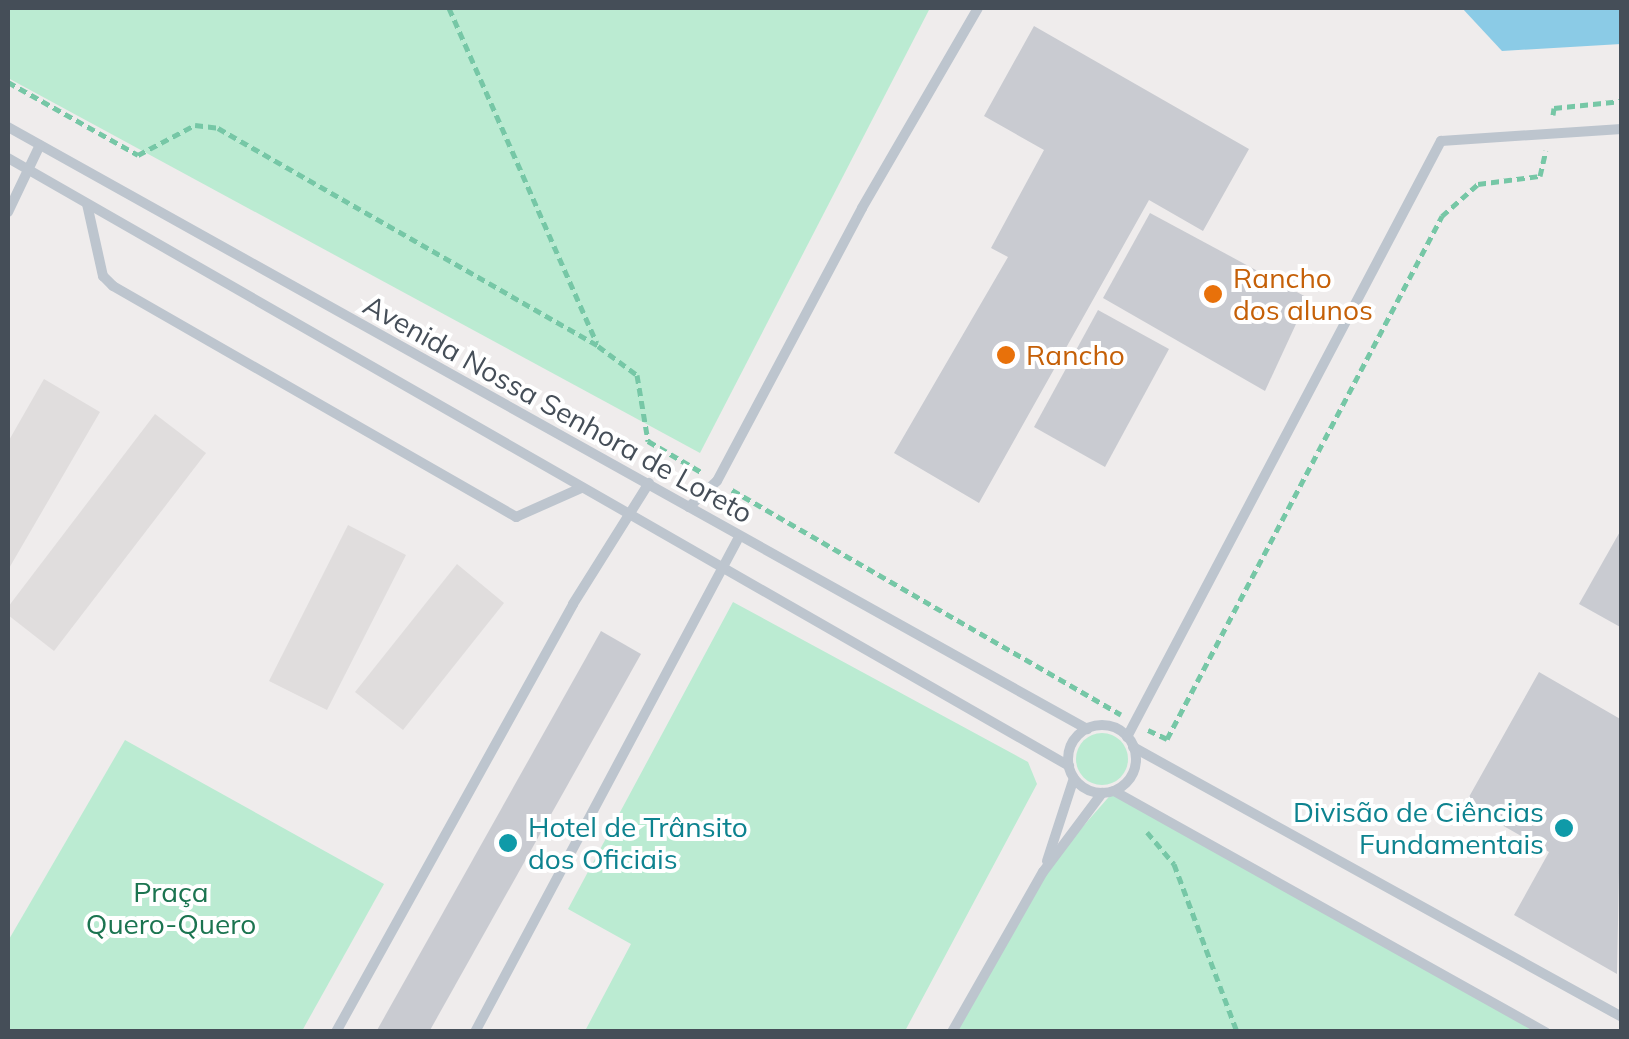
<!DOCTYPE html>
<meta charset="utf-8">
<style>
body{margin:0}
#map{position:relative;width:1629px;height:1039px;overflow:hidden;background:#efecec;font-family:Mulish,sans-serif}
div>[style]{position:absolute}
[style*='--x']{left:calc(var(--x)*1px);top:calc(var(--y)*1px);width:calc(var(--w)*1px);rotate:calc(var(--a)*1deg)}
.education>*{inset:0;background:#e0dddd}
.green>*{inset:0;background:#bbebd2}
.round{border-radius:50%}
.water>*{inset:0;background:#8bcbe6}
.building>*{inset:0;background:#c9cbd1}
.path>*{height:5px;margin-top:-2.5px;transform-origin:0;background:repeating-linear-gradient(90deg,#76c7a6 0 8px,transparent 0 13px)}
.lane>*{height:10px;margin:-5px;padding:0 5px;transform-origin:5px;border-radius:5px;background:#bdc5ce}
.lane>.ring{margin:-5px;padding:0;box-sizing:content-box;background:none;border:10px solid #bdc5ce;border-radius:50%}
.dots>*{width:28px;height:28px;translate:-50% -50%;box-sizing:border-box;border:5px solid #fff;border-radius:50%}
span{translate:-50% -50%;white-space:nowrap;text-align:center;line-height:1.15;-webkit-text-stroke:8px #fff;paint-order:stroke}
.food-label{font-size:28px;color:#c56008}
.left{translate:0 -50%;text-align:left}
.street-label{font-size:28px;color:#454e58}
.culture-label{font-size:28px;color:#0d838f}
.right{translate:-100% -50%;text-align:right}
.park-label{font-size:28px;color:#1b7450}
.frame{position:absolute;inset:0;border:10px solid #454e58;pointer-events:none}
</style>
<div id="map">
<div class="education">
<div style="clip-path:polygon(44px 379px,100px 412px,8px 570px,8px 442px)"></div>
<div style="clip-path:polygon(155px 414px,206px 453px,54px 651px,8px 615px,8px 607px)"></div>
<div style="clip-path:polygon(348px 525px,406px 555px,327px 710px,269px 681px)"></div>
<div style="clip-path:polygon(457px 564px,504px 603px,403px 730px,355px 692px)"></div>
</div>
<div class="green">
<div style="clip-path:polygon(8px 8px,930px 8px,700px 453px,8px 78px)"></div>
<div style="clip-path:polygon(733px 602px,1028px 762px,1037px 784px,905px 1031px,585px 1031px,631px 944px,568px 909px)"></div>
<div class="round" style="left:1076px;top:733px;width:52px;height:52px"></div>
<div style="clip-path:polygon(125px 740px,384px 884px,302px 1031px,8px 1031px,8px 941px)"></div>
<div style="clip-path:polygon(1114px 791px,1546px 1032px,949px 1032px,1043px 872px)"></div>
</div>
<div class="water">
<div style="clip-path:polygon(1462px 8px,1621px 8px,1621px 44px,1502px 51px)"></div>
</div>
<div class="building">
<div style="clip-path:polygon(1034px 26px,1249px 149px,1203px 231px,1149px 200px,979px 503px,894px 453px,1008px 257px,991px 248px,1044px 150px,984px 116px)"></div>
<div style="clip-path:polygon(1150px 213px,1308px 298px,1265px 391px,1103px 298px)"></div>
<div style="clip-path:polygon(1098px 310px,1169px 349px,1105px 467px,1034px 427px)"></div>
<div style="clip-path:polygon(1622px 528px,1622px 628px,1579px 604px)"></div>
<div style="clip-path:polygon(601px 631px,641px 654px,429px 1032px,376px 1032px)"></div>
<div style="clip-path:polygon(1539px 672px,1622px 720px,1617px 974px,1514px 915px,1549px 852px,1465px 804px)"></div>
</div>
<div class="path">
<div style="--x:449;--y:8;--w:366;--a:66.2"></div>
<div style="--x:8;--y:82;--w:149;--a:29.3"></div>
<div style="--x:138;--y:155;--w:64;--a:-27.8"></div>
<div style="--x:195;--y:125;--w:23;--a:7"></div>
<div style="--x:218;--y:128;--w:438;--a:29.8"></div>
<div style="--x:598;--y:346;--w:49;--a:36.6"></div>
<div style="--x:637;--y:375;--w:67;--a:80.5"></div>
<div style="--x:648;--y:441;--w:61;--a:30.3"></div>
<div style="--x:1553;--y:115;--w:7;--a:-82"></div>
<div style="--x:1554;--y:108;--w:68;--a:-5.9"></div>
<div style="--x:732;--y:490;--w:449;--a:30"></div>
<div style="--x:1148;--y:730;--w:21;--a:25"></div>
<div style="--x:1167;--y:739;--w:591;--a:-62.26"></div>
<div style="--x:1442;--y:216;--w:48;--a:-41.6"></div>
<div style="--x:1478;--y:184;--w:63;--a:-7.4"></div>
<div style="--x:1540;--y:176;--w:26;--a:-77"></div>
<div style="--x:1147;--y:832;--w:42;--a:49.8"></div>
<div style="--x:1174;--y:864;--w:179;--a:69.4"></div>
</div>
<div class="lane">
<div style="--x:8;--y:127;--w:1236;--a:29.16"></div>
<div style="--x:8;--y:158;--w:1223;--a:29.81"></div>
<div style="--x:87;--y:204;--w:74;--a:77.5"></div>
<div style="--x:103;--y:276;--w:14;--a:45"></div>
<div style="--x:113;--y:286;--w:465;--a:29.8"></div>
<div style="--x:516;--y:517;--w:71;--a:-24"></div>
<div style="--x:8;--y:212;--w:74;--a:-64.5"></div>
<div style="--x:689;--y:507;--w:38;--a:-43"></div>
<div style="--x:717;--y:481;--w:309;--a:-62"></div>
<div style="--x:862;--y:208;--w:231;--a:-59.9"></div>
<div class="ring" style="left:1068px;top:725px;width:58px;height:58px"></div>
<div style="--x:1127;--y:737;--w:674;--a:-62.22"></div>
<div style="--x:1441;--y:141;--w:181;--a:-3.8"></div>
<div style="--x:1133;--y:747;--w:559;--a:28.91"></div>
<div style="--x:1114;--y:791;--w:495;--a:29.2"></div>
<div style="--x:1047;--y:861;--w:87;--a:-72"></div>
<div style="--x:336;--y:1032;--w:489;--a:-61"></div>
<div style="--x:573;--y:604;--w:143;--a:-57.9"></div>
<div style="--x:475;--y:1032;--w:561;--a:-61.93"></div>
<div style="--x:952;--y:1032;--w:184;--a:-60.4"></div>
<div style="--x:1043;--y:872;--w:99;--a:-53.2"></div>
</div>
<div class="dots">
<div style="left:1213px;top:294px;background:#e8710a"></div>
<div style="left:1006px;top:355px;background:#e8710a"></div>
<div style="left:1564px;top:828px;background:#0f9aa8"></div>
<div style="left:508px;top:843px;background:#0f9aa8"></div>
</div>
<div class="food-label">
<span class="left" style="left:1233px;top:294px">Rancho<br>dos alunos</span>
<span class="left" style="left:1026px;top:355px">Rancho</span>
</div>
<div class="street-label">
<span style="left:558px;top:409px;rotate:29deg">Avenida Nossa Senhora de Loreto</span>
</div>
<div class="culture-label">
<span class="right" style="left:1544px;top:828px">Divisão de Ciências<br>Fundamentais</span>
<span class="left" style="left:528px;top:843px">Hotel de Trânsito<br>dos Oficiais</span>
</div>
<div class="park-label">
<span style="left:171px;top:908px">Praça<br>Quero-Quero</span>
</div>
<div class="frame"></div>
</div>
